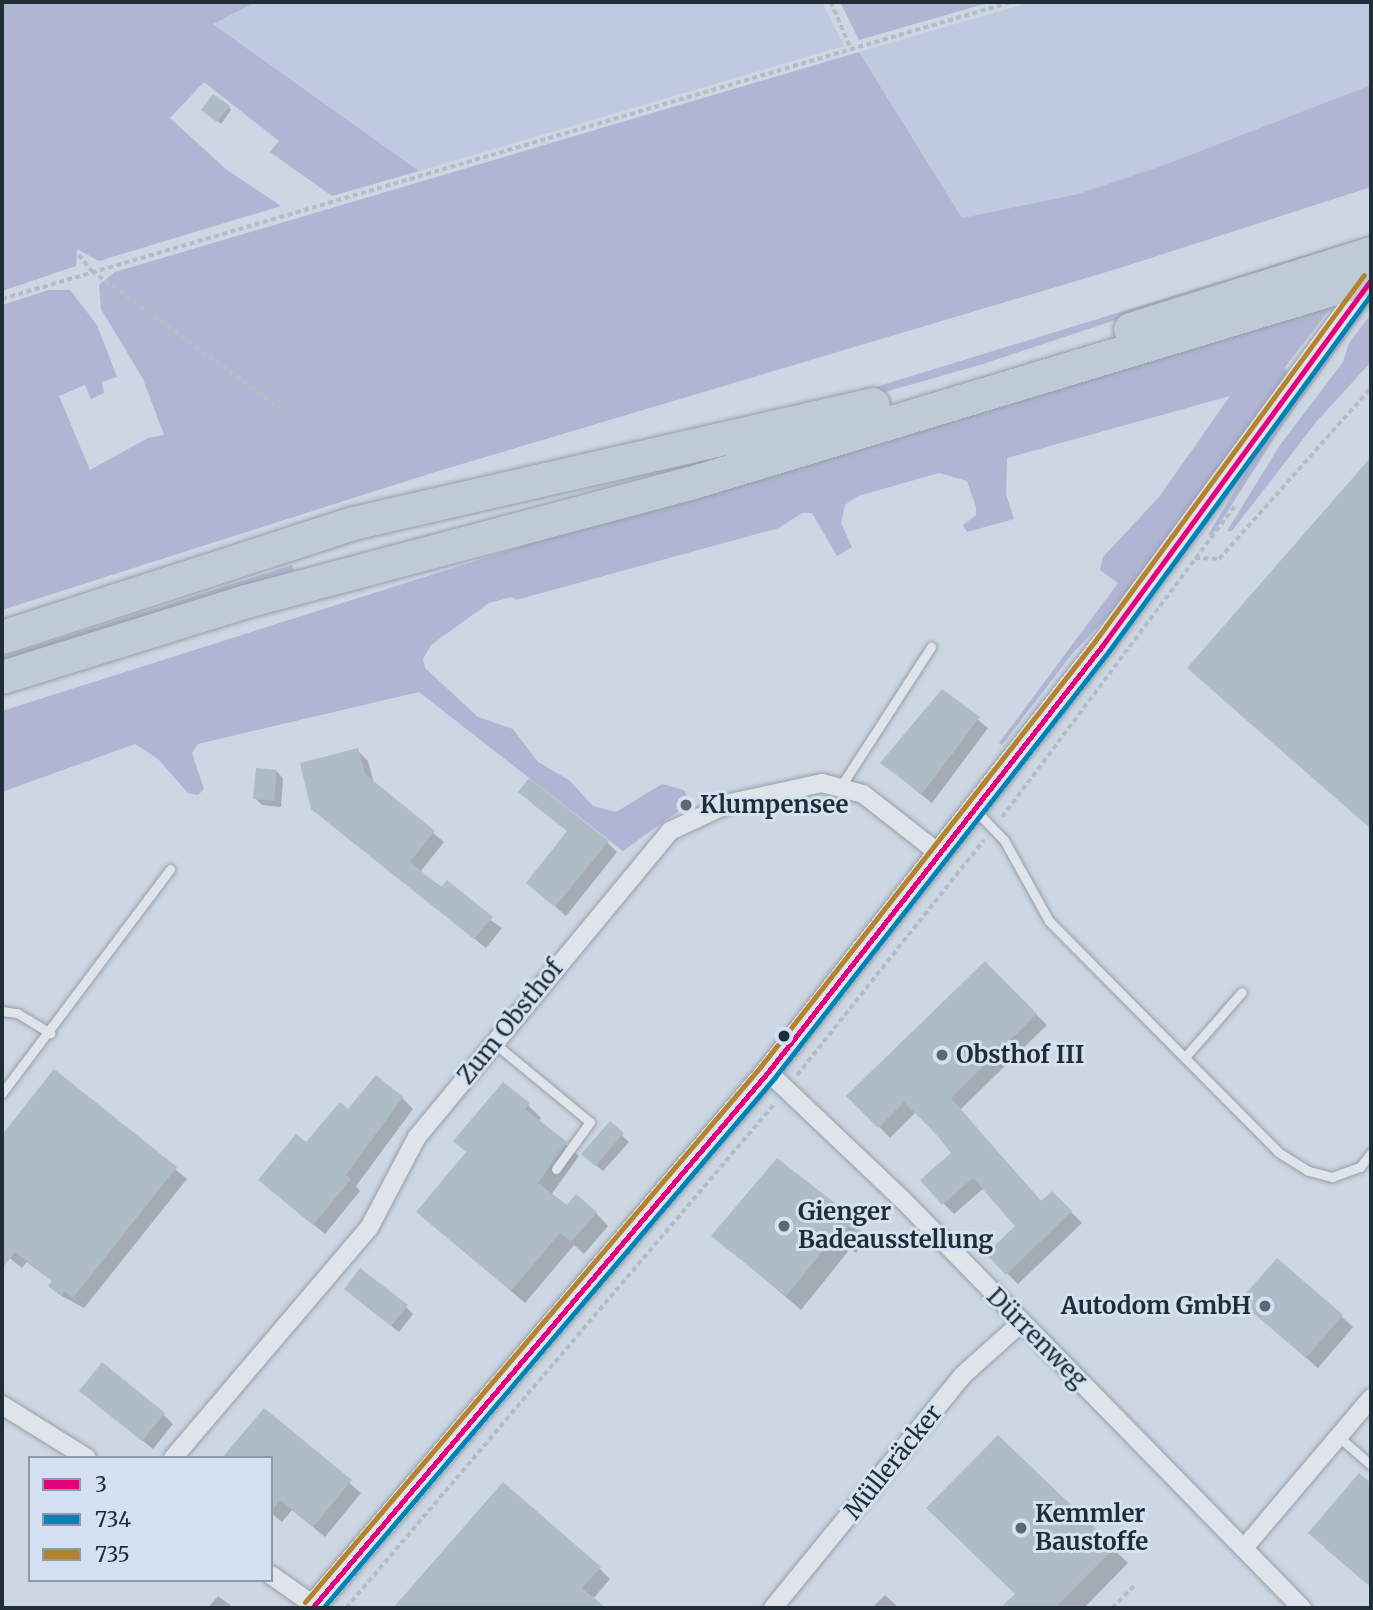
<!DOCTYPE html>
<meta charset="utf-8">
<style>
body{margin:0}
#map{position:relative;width:1373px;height:1610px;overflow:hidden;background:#cdd6e3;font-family:Merriweather,serif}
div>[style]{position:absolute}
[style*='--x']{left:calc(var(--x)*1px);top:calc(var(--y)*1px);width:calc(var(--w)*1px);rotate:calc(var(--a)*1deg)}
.farmland>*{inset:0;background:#bfcae1}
.green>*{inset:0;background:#b1b5d4}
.shadow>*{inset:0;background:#0003}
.building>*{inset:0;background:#aebcc6}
.path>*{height:3.5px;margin-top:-1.75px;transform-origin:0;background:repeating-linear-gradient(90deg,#b6bcc4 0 5px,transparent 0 8.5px)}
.roads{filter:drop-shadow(0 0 2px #979fa8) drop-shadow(0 0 2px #979fa8)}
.lane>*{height:9px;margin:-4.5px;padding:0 4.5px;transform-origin:4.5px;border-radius:4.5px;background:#dfe4eb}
.street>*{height:18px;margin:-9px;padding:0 9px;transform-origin:9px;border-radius:9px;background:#dfe4eb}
.secondary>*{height:24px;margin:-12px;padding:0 12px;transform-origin:12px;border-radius:12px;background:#dfe4eb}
.highway>*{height:33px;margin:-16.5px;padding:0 16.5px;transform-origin:16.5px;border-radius:16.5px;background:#becad5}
.bus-1>*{height:5px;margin:-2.5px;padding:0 2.5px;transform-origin:2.5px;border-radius:2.5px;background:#e5007d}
.bus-2>*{height:5px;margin:-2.5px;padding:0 2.5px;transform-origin:2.5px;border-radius:2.5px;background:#0083b5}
.bus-3>*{height:5px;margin:-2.5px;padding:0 2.5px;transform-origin:2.5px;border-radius:2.5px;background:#b5832e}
.dots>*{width:19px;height:19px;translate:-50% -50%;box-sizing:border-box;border:4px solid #d4e1f3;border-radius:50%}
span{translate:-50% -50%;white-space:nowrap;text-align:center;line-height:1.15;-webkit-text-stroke:6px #d4e1f3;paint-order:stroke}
.poi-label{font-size:24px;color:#1f2e36;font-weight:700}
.left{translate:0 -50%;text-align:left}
.right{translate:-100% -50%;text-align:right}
.street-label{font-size:24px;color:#1f2e36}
.frame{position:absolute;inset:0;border:4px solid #1f2e36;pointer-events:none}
.legend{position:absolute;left:28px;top:1456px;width:245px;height:126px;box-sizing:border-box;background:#d4e1f3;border:2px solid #8c99a7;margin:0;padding:9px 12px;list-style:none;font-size:21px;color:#1f2e36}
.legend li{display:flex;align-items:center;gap:14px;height:35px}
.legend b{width:35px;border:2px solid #8c99a7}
</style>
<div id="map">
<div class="farmland">
<div style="clip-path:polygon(256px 2px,822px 2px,844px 46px,419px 171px,212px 23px)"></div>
<div style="clip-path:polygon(1032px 2px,1371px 2px,1371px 85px,1164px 165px,1078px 194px,962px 218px,859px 52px)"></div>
</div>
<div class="green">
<div style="clip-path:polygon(2px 2px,256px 2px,213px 24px,419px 171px,332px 196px,270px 152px,279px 141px,204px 82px,170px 118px,227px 170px,281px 206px,99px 261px,77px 249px,76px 266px,2px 291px)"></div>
<div style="clip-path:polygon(840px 2px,991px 2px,859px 40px)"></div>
<div style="clip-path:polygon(859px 52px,962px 218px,1078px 194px,1164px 165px,1371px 85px,1371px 187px,1123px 267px,435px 472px,2px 610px,2px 305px,49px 290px,70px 290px,97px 325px,117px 377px,102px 382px,104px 393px,91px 399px,85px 385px,59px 396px,90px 470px,148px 438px,164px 435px,143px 379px,101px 309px,99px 285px,115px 272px)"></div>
<div style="clip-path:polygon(1371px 235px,983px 364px,815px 412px,814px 406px)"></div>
<div style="clip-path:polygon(1337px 300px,1285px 367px,1288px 374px,1165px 539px,1132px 591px,1072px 654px,1002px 745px,999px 743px,1118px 583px,1100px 570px,1103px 557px,1159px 497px,1230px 396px,1007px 458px,1006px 494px,1014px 519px,967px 532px,963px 525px,976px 515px,976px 507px,967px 481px,939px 473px,858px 496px,845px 505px,841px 523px,852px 547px,837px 556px,812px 513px,802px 513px,779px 528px,516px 600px,512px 597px,489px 603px,431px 645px,423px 659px,425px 668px,478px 717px,513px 729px,538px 762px,569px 780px,593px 806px,616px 812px,662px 784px,684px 790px,691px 802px,623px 851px,419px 692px,198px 744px,192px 753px,204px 789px,198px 795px,188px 793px,158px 759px,135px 744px,2px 792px,2px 711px,516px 548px)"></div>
<div style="clip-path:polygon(1360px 311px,1364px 312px,1284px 423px,1213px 534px,1208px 535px,1261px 447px)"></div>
<div style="clip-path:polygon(1371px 314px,1371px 362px,1317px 421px,1232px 531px,1227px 531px,1280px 445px,1343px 362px,1349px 343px)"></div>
<div style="clip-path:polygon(292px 565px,294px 571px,2px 664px,2px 657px)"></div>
</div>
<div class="shadow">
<div style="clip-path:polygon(229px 107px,231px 110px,221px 124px,206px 113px)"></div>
<div style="clip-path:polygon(1371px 460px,1371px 828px,1189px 668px)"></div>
<div style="clip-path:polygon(942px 691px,988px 728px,932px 803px,882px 763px)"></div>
<div style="clip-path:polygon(357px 750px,368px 761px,374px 784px,444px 842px,420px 872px,502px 928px,486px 948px,324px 819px)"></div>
<div style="clip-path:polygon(276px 771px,283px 778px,281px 807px,262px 805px,255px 798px)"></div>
<div style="clip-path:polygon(530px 802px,607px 842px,617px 852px,566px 916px,528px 883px,569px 832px)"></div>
<div style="clip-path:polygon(985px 963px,1047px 1025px,960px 1110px,1042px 1202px,1052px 1193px,1082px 1223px,1018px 1284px,988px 1254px,1017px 1226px,984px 1188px,954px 1214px,943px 1203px,954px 1154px,916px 1112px,890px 1138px,849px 1096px)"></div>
<div style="clip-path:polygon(55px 1072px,187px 1179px,84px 1308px,62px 1296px,51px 1286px,53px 1282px,27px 1262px,22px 1268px,2px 1252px,2px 1138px)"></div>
<div style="clip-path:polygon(402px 1098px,413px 1109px,356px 1186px,360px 1191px,325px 1234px,271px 1190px,306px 1145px,348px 1111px)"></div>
<div style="clip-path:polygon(528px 1105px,541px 1118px,538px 1122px,579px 1156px,551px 1195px,567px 1207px,596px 1213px,608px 1226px,584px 1254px,574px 1245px,525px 1303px,419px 1212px)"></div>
<div style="clip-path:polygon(610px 1124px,629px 1142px,603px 1171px,591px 1161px)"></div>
<div style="clip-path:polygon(844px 1212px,864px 1236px,861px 1247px,856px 1253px,850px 1249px,801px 1310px,714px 1236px)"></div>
<div style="clip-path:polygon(353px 1296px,406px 1307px,413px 1314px,399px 1332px)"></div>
<div style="clip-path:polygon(1253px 1312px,1342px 1317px,1353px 1327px,1318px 1368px)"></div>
<div style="clip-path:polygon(81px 1391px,163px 1414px,173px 1424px,153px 1449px)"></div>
<div style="clip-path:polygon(264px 1411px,361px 1493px,325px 1537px,292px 1510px,282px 1522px,271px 1513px,271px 1458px)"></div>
<div style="clip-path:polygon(998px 1437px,1128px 1563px,1084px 1608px,1003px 1608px,1017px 1594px)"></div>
<div style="clip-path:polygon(1360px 1475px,1371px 1485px,1371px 1587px,1325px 1548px)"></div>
<div style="clip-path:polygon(599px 1568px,610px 1579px,593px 1599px,603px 1608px,403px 1608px,399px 1604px)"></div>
<div style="clip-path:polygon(885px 1595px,899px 1608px,872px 1608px)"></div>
<div style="clip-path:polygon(218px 1596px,234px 1608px,208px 1608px)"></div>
</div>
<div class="building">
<div style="clip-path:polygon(213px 94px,230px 106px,217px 122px,201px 110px)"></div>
<div style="clip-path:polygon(1371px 457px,1371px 829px,1187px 668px)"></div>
<div style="clip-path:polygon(942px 689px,980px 717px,922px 794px,880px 763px)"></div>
<div style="clip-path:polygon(358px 748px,365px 774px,435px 831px,410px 862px,441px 887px,447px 880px,493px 917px,474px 939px,311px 809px,300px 763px)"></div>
<div style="clip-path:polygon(256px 768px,277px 770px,274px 801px,253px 799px)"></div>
<div style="clip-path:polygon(529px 778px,609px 841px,555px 907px,526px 883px,567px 831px,518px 792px)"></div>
<div style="clip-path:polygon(985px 961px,1037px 1014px,951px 1098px,1041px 1201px,1052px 1191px,1072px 1211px,1006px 1275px,986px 1254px,1015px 1226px,973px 1178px,942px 1205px,920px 1180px,951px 1153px,936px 1134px,904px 1102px,878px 1128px,846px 1096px)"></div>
<div style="clip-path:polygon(54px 1069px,177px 1167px,73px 1298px,64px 1291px,61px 1296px,48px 1286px,52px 1281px,15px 1252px,2px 1268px,2px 1135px)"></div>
<div style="clip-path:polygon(376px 1075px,403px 1097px,346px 1175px,351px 1179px,313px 1225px,258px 1180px,296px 1134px,306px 1142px,340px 1102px,348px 1109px)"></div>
<div style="clip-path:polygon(503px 1082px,530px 1103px,525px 1109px,567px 1142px,538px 1183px,567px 1205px,576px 1194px,597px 1212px,571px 1242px,560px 1233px,511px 1291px,416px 1212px,466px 1152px,453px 1141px)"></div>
<div style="clip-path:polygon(610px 1121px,624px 1133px,595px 1166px,581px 1154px)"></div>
<div style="clip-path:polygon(777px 1158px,845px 1211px,849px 1220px,846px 1232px,840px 1240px,835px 1236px,786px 1296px,711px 1236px)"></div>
<div style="clip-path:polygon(1277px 1258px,1343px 1315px,1306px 1358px,1239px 1301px)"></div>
<div style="clip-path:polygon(360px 1268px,408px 1305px,391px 1326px,344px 1289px)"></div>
<div style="clip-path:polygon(102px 1362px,165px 1413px,142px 1441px,79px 1391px)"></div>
<div style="clip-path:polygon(264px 1408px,352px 1480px,313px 1527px,280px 1500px,271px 1511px,271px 1458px,222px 1458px)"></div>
<div style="clip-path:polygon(998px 1435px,1115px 1547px,1055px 1608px,1000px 1608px,1015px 1594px,926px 1508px)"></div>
<div style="clip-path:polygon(1359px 1473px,1371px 1483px,1371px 1587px,1308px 1533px)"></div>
<div style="clip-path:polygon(503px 1482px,601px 1567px,582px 1588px,606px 1608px,393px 1608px)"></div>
</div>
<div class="path">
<div style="--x:831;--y:2;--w:51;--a:66.9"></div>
<div style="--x:79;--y:255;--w:21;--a:51"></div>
<div style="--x:92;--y:271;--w:235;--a:36"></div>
<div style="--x:2;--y:299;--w:1052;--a:-16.4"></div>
<div style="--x:1195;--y:558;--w:24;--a:2"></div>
<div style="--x:1219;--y:559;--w:229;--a:-48.4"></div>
<div style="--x:1002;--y:817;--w:391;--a:-53.2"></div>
<div style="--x:797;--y:1075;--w:300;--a:-51.5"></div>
<div style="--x:849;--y:1224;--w:24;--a:38"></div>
<div style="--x:346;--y:1608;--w:663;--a:-49.65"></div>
<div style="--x:1112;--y:1608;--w:31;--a:-45"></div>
</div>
<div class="roads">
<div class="lane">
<div style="--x:841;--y:786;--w:166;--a:-57.1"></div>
<div style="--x:975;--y:810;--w:42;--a:46"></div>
<div style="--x:1004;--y:840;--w:93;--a:60.9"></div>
<div style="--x:1049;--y:921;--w:325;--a:45.2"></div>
<div style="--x:1278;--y:1152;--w:36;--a:32"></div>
<div style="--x:1309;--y:1171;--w:24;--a:15"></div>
<div style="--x:1332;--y:1177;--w:30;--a:-20"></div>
<div style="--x:1360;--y:1167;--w:18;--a:-52"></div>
<div style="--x:2;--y:1011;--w:15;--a:8"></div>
<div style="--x:17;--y:1013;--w:39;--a:31"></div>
<div style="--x:494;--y:1043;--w:124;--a:39.5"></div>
<div style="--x:590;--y:1122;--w:58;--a:125.9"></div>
<div style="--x:1185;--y:1057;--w:86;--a:-48.8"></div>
<div style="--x:2;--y:1093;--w:280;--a:-53.1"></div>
<div style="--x:1339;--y:1437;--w:43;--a:41.2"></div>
</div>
<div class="street">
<div style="--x:768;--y:1072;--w:185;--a:43.5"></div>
<div style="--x:902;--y:1199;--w:572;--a:45.64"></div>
<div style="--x:2;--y:1405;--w:100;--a:31.9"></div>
<div style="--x:173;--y:1458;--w:302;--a:-49.6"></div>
<div style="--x:369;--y:1228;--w:103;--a:-62.2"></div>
<div style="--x:417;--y:1137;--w:397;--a:-50.4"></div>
<div style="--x:670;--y:831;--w:66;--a:-25"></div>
<div style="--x:730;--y:803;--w:94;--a:-12.3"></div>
<div style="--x:822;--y:783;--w:42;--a:15"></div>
<div style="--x:863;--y:794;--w:99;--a:38"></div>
<div style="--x:1244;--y:1548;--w:197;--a:-49.7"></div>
<div style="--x:271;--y:1575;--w:54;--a:35.2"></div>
<div style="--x:773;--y:1608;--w:301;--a:-50.8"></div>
<div style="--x:963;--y:1375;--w:78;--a:-41.9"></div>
</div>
<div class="secondary">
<div style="--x:312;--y:1608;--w:704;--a:-49.61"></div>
<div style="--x:768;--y:1072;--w:541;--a:-51.9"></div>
<div style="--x:1102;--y:646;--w:454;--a:-53.7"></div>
</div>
<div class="highway">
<div style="--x:1130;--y:329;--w:253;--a:-17.5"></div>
<div style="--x:2;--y:637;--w:369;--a:-18"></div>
<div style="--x:353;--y:523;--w:533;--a:-12.89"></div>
<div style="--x:2;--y:677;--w:256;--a:-17.3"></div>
<div style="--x:246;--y:601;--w:459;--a:-14.9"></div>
<div style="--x:690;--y:483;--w:711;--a:-16.83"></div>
</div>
</div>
<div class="bus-1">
<div style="--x:312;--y:1608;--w:704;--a:-49.61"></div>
<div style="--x:768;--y:1072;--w:541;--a:-51.9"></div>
<div style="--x:1102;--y:646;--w:454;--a:-53.7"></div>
</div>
<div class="bus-2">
<div style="--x:323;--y:1608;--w:697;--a:-49.59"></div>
<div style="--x:775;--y:1077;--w:541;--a:-51.9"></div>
<div style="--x:1109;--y:651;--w:443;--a:-53.7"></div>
</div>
<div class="bus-3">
<div style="--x:305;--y:1602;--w:704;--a:-49.61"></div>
<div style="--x:761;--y:1066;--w:541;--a:-51.84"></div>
<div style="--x:1095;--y:641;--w:454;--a:-53.7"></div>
</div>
<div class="dots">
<div style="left:686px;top:805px;background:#5c6973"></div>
<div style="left:784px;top:1036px;background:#1f2e36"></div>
<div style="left:942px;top:1055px;background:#5c6973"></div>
<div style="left:784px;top:1226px;background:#5c6973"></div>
<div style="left:1265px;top:1306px;background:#5c6973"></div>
<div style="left:1021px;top:1528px;background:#5c6973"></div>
</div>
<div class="poi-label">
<span class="left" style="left:700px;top:805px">Klumpensee</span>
<span class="left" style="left:956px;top:1055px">Obsthof III</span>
<span class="left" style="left:798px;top:1226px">Gienger<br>Badeausstellung</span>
<span class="right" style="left:1251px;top:1306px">Autodom GmbH</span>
<span class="left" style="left:1035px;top:1528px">Kemmler<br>Baustoffe</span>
</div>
<div class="street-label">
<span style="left:510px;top:1022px;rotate:-51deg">Zum Obsthof</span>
<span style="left:1037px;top:1338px;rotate:45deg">Dürrenweg</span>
<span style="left:893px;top:1462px;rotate:-51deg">Mülleräcker</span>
</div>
<div class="frame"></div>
<ul class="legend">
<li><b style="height:9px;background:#e5007d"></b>3</li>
<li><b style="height:9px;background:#0083b5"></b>734</li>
<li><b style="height:9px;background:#b5832e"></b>735</li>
</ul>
</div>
